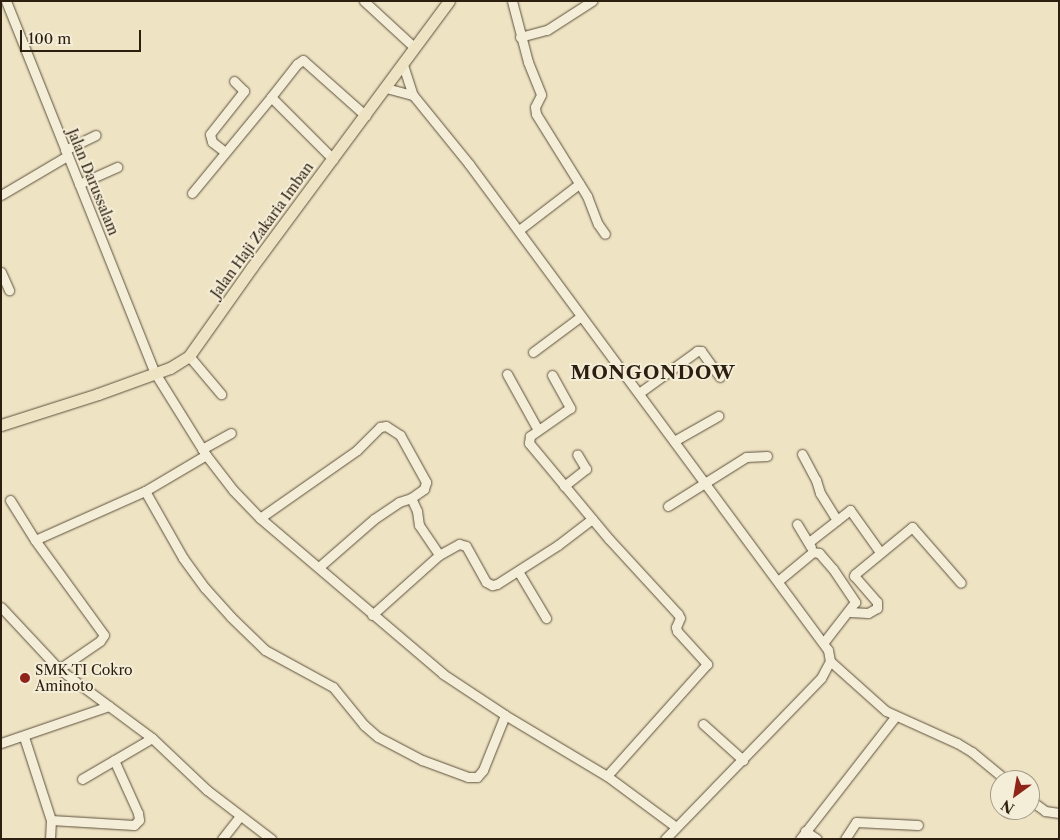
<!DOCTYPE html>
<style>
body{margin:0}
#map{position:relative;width:1060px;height:840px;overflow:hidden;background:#eee3c3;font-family:"Libre Caslon Text",serif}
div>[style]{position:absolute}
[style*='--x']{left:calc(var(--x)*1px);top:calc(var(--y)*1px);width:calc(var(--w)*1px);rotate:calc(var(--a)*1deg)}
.roads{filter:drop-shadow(0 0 1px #5d503c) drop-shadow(0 0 1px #5d503c)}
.minor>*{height:9px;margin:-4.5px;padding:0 4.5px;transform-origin:4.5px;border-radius:4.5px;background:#f4edd8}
.major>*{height:11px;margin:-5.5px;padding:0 5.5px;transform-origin:5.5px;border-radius:5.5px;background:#eee3c3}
.dots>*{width:14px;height:14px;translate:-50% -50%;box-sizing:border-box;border:2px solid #f4edd8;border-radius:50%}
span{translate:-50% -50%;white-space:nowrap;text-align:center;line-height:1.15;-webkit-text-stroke:4px #f4edd8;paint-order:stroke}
.street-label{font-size:14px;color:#2d1f0f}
.poi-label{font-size:14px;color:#2d1f0f}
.left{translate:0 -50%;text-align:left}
.district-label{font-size:19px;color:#2d1f0f;font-weight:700;letter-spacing:1px}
.frame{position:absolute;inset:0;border:2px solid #2d1f0f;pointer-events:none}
.north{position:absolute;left:990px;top:770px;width:50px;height:50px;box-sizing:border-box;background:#f4edd8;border:1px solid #a49b88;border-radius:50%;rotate:212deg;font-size:14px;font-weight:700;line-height:20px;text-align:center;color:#2d1f0f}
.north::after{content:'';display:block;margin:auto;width:18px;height:22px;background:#8f2418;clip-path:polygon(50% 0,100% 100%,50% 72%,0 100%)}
.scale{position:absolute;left:20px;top:30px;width:121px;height:22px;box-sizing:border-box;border:2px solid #2d1f0f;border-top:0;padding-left:6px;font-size:15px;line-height:18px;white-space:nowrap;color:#2d1f0f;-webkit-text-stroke:4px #f4edd8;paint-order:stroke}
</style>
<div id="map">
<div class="roads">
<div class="minor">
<div style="--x:6;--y:1;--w:401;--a:68.2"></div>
<div style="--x:155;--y:373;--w:97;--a:58.1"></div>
<div style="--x:206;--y:455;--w:44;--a:52.4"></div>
<div style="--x:233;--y:490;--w:39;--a:46"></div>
<div style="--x:260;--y:518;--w:240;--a:40.4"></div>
<div style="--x:443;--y:674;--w:74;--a:33.5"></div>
<div style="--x:505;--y:715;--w:119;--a:30.9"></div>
<div style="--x:607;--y:776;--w:86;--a:36.5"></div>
<div style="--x:364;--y:1;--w:69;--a:42.7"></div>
<div style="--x:512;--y:1;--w:63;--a:75.3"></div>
<div style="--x:528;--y:62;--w:35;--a:68"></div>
<div style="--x:541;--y:95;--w:13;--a:117"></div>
<div style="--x:535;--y:107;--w:7;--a:82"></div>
<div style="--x:536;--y:114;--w:97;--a:58.1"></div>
<div style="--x:587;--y:196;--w:30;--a:69"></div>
<div style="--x:598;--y:224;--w:12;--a:55"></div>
<div style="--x:520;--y:37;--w:28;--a:-15"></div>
<div style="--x:547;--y:30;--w:54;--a:-32.8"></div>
<div style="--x:403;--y:65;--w:32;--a:72"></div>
<div style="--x:413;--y:95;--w:89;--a:50.9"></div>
<div style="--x:469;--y:164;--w:604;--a:53.55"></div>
<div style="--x:828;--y:650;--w:11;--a:80"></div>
<div style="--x:830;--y:661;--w:19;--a:118"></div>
<div style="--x:821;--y:678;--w:224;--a:134.1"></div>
<div style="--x:386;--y:88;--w:28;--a:15"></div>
<div style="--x:271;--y:97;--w:42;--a:-51.8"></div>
<div style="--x:297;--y:64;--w:7;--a:-34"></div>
<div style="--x:303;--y:60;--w:84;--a:41.6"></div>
<div style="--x:65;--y:150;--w:34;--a:-26"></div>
<div style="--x:225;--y:152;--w:16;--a:-142"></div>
<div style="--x:212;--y:142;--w:8;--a:-104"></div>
<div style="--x:210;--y:134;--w:55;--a:-51.7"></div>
<div style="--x:244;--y:91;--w:14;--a:-135"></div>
<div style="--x:79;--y:184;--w:42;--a:-24.1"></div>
<div style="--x:192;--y:193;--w:124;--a:-50.5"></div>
<div style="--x:271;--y:97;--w:88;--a:45"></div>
<div style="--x:1;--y:195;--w:77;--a:-30.6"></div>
<div style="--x:519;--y:230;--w:76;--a:-37.5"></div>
<div style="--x:1;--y:272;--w:20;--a:66"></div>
<div style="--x:533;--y:352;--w:59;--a:-36.7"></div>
<div style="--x:189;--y:356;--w:50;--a:49.9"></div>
<div style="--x:507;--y:374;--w:64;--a:61"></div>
<div style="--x:552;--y:375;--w:38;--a:61"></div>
<div style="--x:570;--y:408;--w:49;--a:145"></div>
<div style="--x:530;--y:436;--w:7;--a:98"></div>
<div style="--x:529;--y:443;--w:125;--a:50.2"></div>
<div style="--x:609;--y:539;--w:102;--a:47.4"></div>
<div style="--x:678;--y:614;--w:4;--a:63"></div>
<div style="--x:680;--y:618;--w:10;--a:114"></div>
<div style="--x:676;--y:627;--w:4;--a:76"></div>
<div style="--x:677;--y:631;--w:45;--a:47.7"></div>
<div style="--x:707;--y:664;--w:150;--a:131.8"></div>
<div style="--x:639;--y:393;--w:72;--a:-35.9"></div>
<div style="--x:697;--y:351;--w:4;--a:0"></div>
<div style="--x:701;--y:351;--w:32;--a:54"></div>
<div style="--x:674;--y:441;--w:51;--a:-29.6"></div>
<div style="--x:202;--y:449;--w:33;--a:-29"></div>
<div style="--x:802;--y:454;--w:30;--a:62"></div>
<div style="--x:816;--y:480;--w:14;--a:73"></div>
<div style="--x:820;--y:493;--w:32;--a:58"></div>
<div style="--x:206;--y:455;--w:71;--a:149.5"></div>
<div style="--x:145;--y:491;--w:77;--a:60.4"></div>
<div style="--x:183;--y:558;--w:37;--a:54"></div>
<div style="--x:205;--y:588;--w:39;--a:48"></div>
<div style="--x:231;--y:617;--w:47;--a:44.1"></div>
<div style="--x:265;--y:650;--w:77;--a:28.6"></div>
<div style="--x:333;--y:687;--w:49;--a:50.8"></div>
<div style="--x:364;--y:725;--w:18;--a:41"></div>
<div style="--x:378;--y:737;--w:50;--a:27.6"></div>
<div style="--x:422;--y:760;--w:49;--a:20.3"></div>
<div style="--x:468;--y:777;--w:9;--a:0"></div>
<div style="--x:477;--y:777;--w:9;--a:-49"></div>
<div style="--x:483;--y:770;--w:59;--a:-68.2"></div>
<div style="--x:564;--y:486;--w:28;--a:-38"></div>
<div style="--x:586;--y:469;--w:17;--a:-121"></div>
<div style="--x:10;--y:500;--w:47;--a:58"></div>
<div style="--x:35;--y:540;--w:117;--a:54"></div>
<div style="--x:104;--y:635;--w:7;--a:124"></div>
<div style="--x:100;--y:641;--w:50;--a:145.7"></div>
<div style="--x:668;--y:506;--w:92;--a:-32.1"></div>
<div style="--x:746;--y:457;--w:21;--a:-3"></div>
<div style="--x:260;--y:518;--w:118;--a:-35"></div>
<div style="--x:357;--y:450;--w:33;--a:-45"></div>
<div style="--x:380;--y:427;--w:6;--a:-9"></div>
<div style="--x:386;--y:426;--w:17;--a:33"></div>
<div style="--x:400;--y:435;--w:54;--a:61"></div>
<div style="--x:426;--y:482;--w:7;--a:106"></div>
<div style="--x:424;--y:489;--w:16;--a:145"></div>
<div style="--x:411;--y:498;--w:14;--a:65"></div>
<div style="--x:417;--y:511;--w:14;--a:82"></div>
<div style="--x:419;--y:525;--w:36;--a:56"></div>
<div style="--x:797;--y:524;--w:27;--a:59"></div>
<div style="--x:35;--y:540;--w:120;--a:-24"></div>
<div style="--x:809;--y:542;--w:52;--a:-38"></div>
<div style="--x:850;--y:510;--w:52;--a:54.5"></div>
<div style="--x:319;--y:567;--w:73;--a:-41.1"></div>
<div style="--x:374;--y:519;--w:30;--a:-34"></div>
<div style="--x:399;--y:502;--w:13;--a:-18"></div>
<div style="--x:518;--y:571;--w:55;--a:59.2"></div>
<div style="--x:778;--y:581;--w:45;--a:-39.6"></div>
<div style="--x:813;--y:552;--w:6;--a:9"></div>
<div style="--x:819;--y:553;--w:21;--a:49"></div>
<div style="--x:833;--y:569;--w:40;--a:56"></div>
<div style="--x:855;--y:602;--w:51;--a:127.8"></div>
<div style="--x:1;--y:607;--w:85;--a:46.9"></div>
<div style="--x:59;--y:669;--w:116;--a:36.6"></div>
<div style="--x:152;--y:738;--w:76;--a:43.4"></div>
<div style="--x:207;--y:790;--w:81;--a:37.4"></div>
<div style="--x:850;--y:612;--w:18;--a:3"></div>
<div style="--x:868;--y:613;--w:10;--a:-29"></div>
<div style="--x:877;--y:608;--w:6;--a:-90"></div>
<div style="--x:877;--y:602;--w:35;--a:-131"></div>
<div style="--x:854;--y:576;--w:2;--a:-63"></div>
<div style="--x:855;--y:574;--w:74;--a:-39.5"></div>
<div style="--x:912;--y:527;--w:74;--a:48.8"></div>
<div style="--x:372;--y:615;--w:90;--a:-41.8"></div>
<div style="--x:439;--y:555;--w:23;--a:-29"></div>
<div style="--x:459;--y:544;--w:7;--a:16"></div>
<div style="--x:466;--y:546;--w:41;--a:60.9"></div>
<div style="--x:486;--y:582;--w:7;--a:27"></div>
<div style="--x:492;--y:585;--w:5;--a:-11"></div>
<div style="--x:497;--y:584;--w:72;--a:-32.6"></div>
<div style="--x:558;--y:545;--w:43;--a:-37.4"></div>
<div style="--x:830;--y:661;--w:75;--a:41.8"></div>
<div style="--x:886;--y:711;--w:78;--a:24.3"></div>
<div style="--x:957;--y:743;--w:17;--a:31"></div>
<div style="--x:972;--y:752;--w:44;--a:39.5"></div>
<div style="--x:703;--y:724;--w:54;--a:42"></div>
<div style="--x:24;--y:737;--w:87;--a:72"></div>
<div style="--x:51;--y:820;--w:19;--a:93"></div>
<div style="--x:1;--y:743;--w:114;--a:-18.9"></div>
<div style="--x:82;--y:779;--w:81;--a:-30.4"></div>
<div style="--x:1030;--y:800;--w:19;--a:36"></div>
<div style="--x:1045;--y:811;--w:14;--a:8"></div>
<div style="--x:51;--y:820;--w:83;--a:3.4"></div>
<div style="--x:134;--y:825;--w:7;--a:-45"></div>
<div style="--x:139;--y:820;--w:7;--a:-98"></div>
<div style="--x:138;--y:813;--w:58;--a:-114.4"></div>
<div style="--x:805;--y:831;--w:14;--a:34"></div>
<div style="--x:222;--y:839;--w:29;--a:-52"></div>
<div style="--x:800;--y:839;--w:155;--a:-52.1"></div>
<div style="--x:845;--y:839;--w:20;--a:-57"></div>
<div style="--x:856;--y:822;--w:62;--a:2.8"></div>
</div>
<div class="major">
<div style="--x:1;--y:425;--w:102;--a:-17.7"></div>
<div style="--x:98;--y:394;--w:77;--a:-19.9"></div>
<div style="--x:170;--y:368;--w:22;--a:-32"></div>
<div style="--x:189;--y:356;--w:109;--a:-54.7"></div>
<div style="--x:252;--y:267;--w:331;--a:-53.5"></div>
</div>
</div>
<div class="dots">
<div style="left:25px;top:678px;background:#8f2418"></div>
</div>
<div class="street-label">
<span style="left:93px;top:182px;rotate:68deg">Jalan Darussalam</span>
<span style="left:262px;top:230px;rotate:-54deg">Jalan Haji Zakaria Imban</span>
</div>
<div class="poi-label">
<span class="left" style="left:35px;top:678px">SMK TI Cokro<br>Aminoto</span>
</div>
<div class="district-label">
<span style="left:653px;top:373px">MONGONDOW</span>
</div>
<div class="frame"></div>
<div class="north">N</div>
<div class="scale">100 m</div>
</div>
